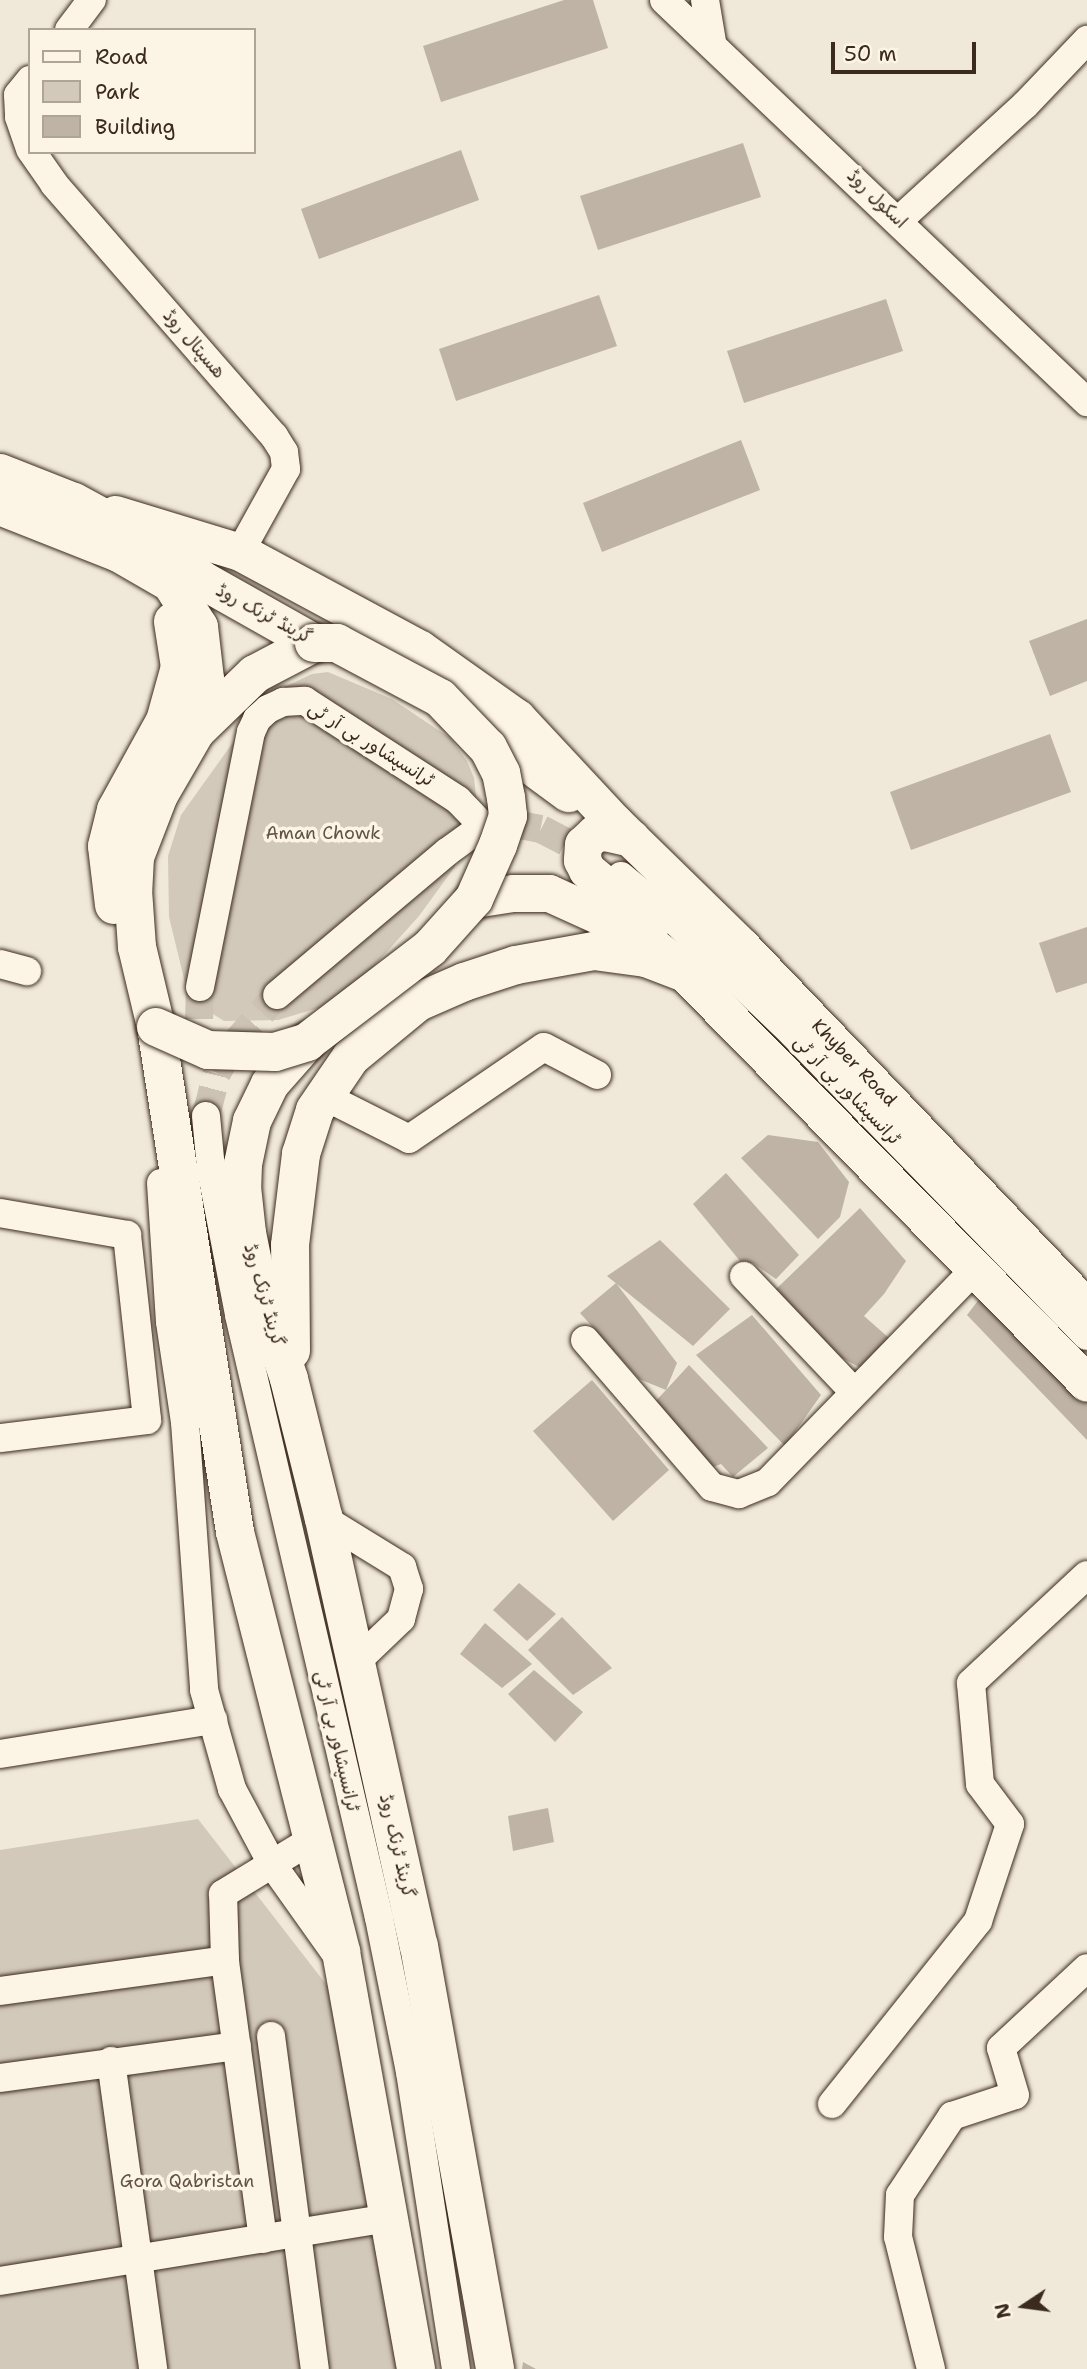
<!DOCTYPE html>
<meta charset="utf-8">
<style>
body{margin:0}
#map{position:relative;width:1087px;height:2369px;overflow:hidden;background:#f0e9d9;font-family:"Shantell Sans","Playpen Sans Arabic",sans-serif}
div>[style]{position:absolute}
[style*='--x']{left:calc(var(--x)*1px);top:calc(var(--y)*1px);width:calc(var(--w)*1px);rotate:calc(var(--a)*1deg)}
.green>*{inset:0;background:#d2c9ba}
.building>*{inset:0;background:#beb3a4}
.minor-tunnel>*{height:28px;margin-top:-14px;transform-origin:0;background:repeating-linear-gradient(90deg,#ccc3b4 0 28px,transparent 0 42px)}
.roads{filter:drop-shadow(0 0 2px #3b2a1e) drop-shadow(0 0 2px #3b2a1e)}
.minor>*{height:28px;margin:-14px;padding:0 14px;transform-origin:14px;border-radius:14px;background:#fcf5e5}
.major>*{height:37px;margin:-18.5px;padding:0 18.5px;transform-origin:18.5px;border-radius:18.5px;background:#fcf5e5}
.highway>*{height:38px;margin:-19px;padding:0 19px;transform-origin:19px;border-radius:19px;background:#fcf5e5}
.bridges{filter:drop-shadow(0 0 2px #3b2a1e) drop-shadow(0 0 2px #3b2a1e)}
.highway-bridge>*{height:38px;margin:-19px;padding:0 19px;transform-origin:19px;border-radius:19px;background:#fcf5e5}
span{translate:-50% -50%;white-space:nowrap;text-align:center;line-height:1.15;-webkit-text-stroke:7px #fcf5e5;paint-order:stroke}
.street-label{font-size:18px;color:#3b2a1e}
.park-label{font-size:18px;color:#615245}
.legend{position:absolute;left:28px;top:28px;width:228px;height:126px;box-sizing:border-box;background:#fcf5e5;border:2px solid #afa495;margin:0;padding:9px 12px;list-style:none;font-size:21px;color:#3b2a1e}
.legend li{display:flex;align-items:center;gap:14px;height:35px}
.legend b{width:35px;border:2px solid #afa495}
.north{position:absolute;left:989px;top:2271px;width:70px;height:70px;-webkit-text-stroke:5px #fcf5e5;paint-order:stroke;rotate:257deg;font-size:19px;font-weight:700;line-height:28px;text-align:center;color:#3b2a1e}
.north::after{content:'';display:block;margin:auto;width:24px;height:32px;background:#3b2a1e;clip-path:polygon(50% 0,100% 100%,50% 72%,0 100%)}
.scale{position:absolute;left:831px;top:42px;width:145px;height:32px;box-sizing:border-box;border:4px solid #3b2a1e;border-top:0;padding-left:9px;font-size:21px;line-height:24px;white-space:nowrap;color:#3b2a1e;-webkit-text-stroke:5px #fcf5e5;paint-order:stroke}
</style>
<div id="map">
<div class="green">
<div style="clip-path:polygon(328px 672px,392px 699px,450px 738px,467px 761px,474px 778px,478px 813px,454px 868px,419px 916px,359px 983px,325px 1006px,278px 1020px,224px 1021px,205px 1009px,186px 987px,169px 917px,168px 856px,181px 815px,249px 720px,274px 692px,312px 674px)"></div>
<div style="clip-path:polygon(198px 1819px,339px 2001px,398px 2369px,0 2369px,0 1850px)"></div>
</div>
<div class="building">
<div style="clip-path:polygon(564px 0,593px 0,608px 48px,441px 102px,423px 46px)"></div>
<div style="clip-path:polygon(743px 143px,761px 197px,598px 250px,580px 196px)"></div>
<div style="clip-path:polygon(461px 150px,479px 200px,319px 259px,301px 209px)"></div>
<div style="clip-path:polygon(599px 295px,617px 346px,456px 401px,439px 349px)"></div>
<div style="clip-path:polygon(886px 299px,903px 351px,744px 403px,727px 351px)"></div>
<div style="clip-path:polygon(741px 440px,760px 490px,602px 552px,583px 503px)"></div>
<div style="clip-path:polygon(1087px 619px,1087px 681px,1050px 696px,1029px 641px)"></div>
<div style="clip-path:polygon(1050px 734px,1071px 792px,911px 850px,890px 792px)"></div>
<div style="clip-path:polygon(1087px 927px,1087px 983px,1056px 993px,1039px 943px)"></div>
<div style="clip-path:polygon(768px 1135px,818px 1142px,849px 1182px,840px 1217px,818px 1239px,741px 1158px)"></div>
<div style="clip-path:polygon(726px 1173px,799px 1255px,776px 1279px,753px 1263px,745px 1267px,693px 1204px)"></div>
<div style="clip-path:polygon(860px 1208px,906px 1261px,884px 1294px,864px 1316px,889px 1338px,861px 1368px,825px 1349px,772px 1293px)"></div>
<div style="clip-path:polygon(660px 1240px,730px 1309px,693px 1346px,607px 1276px)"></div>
<div style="clip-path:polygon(616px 1283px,677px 1363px,666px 1390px,689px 1365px,768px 1448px,733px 1477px,721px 1464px,710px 1468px,654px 1403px,666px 1390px,639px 1379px,580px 1313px)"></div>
<div style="clip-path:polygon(987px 1289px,1087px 1393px,1087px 1440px,967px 1315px)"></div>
<div style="clip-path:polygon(752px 1315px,821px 1395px,785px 1446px,696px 1355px)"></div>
<div style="clip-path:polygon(592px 1380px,669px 1470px,613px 1521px,533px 1431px)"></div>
<div style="clip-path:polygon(519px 1583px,556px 1614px,527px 1641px,493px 1610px)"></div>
<div style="clip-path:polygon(562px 1617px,612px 1668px,573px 1695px,528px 1650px)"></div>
<div style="clip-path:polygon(485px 1623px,532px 1664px,502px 1688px,460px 1654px)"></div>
<div style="clip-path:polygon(534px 1670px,583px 1712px,555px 1742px,508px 1694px)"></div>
<div style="clip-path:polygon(548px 1808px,554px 1842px,513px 1851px,508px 1816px)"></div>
<div style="clip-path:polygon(523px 2362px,536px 2369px,522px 2369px)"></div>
</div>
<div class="minor-tunnel">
<div style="--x:489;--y:825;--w:26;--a:-2"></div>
<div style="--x:515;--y:824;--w:26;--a:11"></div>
<div style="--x:541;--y:829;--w:61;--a:27.4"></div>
<div style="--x:198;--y:1061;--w:74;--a:-88.5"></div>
<div style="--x:206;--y:1116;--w:44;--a:-75.7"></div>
<div style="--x:217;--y:1073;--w:34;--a:-60"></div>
<div style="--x:234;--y:1044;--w:65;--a:-48.7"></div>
</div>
<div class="roads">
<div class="minor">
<div style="--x:664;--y:0;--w:584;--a:43.54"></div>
<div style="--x:705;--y:0;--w:43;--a:80.5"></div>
<div style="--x:69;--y:30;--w:38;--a:-53"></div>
<div style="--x:30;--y:80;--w:19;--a:129"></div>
<div style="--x:18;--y:95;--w:22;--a:87"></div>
<div style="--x:19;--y:117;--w:34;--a:71"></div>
<div style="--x:32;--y:152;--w:39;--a:55"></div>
<div style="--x:54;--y:184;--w:335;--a:48.9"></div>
<div style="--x:274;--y:436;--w:19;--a:58"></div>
<div style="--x:284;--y:452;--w:17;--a:83"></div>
<div style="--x:286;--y:469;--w:95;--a:119"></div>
<div style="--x:899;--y:220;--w:171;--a:-42.4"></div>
<div style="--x:1025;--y:105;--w:90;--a:-46.4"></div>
<div style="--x:621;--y:876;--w:72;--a:39.9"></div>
<div style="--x:676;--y:922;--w:162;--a:43.7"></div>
<div style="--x:793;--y:1034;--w:421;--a:45.8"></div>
<div style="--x:0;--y:964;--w:28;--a:15"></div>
<div style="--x:200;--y:987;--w:260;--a:-78.7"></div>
<div style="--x:251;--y:732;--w:14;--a:-65"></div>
<div style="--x:257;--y:719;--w:15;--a:-42"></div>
<div style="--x:268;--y:709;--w:17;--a:-25"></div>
<div style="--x:283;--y:702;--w:22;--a:-3"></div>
<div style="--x:305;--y:701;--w:182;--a:32.9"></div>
<div style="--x:458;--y:800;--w:36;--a:46"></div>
<div style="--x:483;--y:826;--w:44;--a:144.2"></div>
<div style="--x:447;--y:852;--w:222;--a:139.9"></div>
<div style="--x:324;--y:1096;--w:95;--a:26.8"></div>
<div style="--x:409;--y:1139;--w:163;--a:-34.3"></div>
<div style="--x:544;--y:1047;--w:60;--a:27.8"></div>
<div style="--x:206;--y:1116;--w:53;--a:84.6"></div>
<div style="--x:211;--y:1169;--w:149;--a:79.1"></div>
<div style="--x:239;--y:1315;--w:619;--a:76.93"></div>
<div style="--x:379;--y:1918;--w:157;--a:78.6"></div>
<div style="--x:410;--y:2072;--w:301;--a:81.2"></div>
<div style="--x:161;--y:1183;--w:139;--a:86.3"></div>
<div style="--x:170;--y:1322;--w:101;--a:81.5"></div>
<div style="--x:185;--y:1422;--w:269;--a:85.9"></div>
<div style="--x:204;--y:1690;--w:103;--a:74.2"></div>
<div style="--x:232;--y:1789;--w:85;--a:61.9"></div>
<div style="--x:272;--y:1864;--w:110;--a:54.6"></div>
<div style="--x:0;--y:1213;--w:129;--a:9.8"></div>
<div style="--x:127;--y:1235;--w:186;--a:83.8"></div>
<div style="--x:147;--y:1420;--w:148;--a:173"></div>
<div style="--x:744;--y:1276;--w:160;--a:46.5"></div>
<div style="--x:585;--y:1340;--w:194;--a:49.2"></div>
<div style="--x:712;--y:1487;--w:28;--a:15"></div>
<div style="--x:739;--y:1494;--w:31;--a:-22"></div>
<div style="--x:768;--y:1482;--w:300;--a:-45.8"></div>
<div style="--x:324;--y:1519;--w:92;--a:31.6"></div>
<div style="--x:402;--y:1567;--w:23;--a:72"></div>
<div style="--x:409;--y:1589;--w:31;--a:105"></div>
<div style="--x:401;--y:1619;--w:62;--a:136.3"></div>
<div style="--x:0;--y:1754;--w:216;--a:-9.1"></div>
<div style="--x:0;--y:1991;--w:227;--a:-7.8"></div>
<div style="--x:271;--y:2036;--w:336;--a:82.5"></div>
<div style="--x:111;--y:2061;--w:311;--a:82.2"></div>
<div style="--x:0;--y:2078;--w:239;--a:-7.7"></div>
<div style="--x:832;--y:2104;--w:234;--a:-51.4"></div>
<div style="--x:978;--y:1921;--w:102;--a:-71.7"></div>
<div style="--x:1010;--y:1824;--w:50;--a:-126.9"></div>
<div style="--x:980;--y:1784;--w:101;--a:-95.1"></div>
<div style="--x:971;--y:1683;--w:158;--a:-43"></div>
<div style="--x:263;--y:2239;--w:282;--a:-97.8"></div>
<div style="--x:225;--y:1960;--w:66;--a:-91.7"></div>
<div style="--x:223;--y:1894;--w:105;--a:-31.4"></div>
<div style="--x:0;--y:2281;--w:394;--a:-9.2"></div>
<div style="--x:931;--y:2369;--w:136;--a:-104"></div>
<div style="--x:898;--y:2237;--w:42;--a:-87.3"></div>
<div style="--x:900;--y:2195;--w:95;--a:-56.6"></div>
<div style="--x:952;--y:2116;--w:66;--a:-18.4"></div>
<div style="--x:1015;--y:2095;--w:49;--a:-106.6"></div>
<div style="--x:1001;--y:2048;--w:117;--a:-42.9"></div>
</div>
<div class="major">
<div style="--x:115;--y:514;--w:131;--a:16.9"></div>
<div style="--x:240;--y:552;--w:204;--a:28.3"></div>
<div style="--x:420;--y:649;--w:119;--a:35.4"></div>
<div style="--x:517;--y:718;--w:144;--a:47"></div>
<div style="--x:615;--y:823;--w:177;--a:44.3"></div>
<div style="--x:742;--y:947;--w:499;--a:46.3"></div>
<div style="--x:474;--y:724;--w:117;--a:36.3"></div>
<div style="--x:631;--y:838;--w:27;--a:-167"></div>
<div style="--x:605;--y:832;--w:10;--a:174"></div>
<div style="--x:595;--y:833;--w:16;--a:137"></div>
<div style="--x:583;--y:844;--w:16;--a:94"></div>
<div style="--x:582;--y:860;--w:11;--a:63"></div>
<div style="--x:587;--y:870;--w:61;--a:39.7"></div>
<div style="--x:634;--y:909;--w:25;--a:53"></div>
<div style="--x:474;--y:899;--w:39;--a:-9"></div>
<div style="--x:513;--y:893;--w:36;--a:0"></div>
<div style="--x:549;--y:893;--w:92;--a:24.3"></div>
<div style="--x:633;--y:931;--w:53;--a:37.3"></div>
<div style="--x:675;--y:963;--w:588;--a:45.55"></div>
</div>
<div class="highway">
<div style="--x:0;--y:473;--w:79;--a:21.4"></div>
<div style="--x:74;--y:502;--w:105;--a:28.5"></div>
<div style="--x:166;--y:552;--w:46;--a:37.9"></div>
<div style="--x:202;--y:580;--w:129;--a:29.4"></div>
<div style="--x:0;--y:506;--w:128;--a:21.6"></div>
<div style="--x:119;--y:553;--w:60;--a:30"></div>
<div style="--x:171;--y:583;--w:52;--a:57.5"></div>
<div style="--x:199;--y:627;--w:52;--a:83.4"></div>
<div style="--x:205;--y:679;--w:53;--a:99.8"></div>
<div style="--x:196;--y:731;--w:74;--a:120"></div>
<div style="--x:159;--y:795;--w:66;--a:111.2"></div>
<div style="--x:135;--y:857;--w:33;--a:93"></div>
<div style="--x:133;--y:890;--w:57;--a:86"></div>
<div style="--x:137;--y:947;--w:82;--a:76.6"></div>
<div style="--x:156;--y:1027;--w:511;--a:81.11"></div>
<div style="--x:235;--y:1532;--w:433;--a:75.8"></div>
<div style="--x:341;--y:1952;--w:424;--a:79.8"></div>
<div style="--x:196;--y:731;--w:82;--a:-44"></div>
<div style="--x:255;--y:674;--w:67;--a:-27.7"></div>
<div style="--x:114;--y:905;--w:59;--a:-96.8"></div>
<div style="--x:107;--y:846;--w:37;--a:-76"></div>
<div style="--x:116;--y:810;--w:102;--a:-61.2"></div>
<div style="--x:165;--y:721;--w:56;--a:-74.5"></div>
<div style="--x:180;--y:667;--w:46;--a:-98.8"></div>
<div style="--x:307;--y:1042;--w:56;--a:131.4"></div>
<div style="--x:270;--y:1084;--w:41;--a:115.9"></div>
<div style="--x:252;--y:1121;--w:44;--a:101.8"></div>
<div style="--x:243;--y:1164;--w:23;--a:92"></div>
<div style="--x:242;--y:1187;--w:46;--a:83.8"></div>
<div style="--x:247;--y:1233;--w:50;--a:78.5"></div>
<div style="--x:257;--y:1282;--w:102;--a:71.7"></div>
<div style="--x:289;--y:1379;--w:144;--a:76"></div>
<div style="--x:324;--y:1519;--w:437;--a:77.5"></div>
<div style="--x:419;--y:1946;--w:430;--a:79.8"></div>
<div style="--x:291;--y:1351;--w:106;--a:-90.5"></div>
<div style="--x:290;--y:1245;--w:92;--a:-83.1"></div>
<div style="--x:301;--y:1154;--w:46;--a:-72.3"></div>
<div style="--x:315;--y:1110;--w:64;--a:-55.8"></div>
<div style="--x:351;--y:1057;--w:87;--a:-39.4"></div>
<div style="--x:418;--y:1002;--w:50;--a:-23.5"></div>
<div style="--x:464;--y:982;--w:55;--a:-18.1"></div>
<div style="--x:516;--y:965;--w:79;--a:-10.2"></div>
<div style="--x:594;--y:951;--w:52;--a:7.7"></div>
<div style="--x:646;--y:958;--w:42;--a:21"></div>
</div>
</div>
<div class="bridges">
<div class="highway-bridge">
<div style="--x:156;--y:1027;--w:57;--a:23.9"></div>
<div style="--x:208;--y:1050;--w:67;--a:1.7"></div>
<div style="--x:275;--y:1052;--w:34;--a:-17"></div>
<div style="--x:307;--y:1042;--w:155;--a:-37.4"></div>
<div style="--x:430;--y:948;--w:66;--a:-48.1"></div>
<div style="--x:474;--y:899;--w:59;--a:-66"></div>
<div style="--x:498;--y:845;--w:31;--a:-71"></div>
<div style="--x:508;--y:816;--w:18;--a:-96"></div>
<div style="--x:506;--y:798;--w:25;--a:-101"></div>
<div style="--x:501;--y:773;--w:28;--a:-117"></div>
<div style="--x:488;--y:748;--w:69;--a:-133.8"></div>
<div style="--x:440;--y:698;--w:117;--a:-151.9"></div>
<div style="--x:337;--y:643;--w:23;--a:180"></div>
</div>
</div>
<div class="street-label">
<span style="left:877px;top:199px;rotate:44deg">اسکول روڈ</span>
<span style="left:194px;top:344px;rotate:49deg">ھسپتال روڈ</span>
<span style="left:264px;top:614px;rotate:28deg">گرینڈ ٹرنک روڈ</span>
<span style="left:371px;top:744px;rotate:32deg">ٹرانسپشاور بی آر ٹی</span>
<span style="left:854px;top:1063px;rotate:46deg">Khyber Road</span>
<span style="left:847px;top:1090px;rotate:46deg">ٹرانسپشاور بی آر ٹی</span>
<span style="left:264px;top:1295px;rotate:74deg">گرینڈ ٹرنک روڈ</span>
<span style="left:337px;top:1741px;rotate:77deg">ٹرانسپشاور بی آر ٹی</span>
<span style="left:397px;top:1846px;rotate:77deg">گرینڈ ٹرنک روڈ</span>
</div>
<div class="park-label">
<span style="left:323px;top:833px">Aman Chowk</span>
<span style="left:187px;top:2181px">Gora Qabristan</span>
</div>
<ul class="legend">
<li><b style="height:9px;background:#fcf5e5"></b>Road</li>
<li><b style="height:19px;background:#d2c9ba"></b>Park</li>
<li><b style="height:19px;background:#beb3a4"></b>Building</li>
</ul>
<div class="north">N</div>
<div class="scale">50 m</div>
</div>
